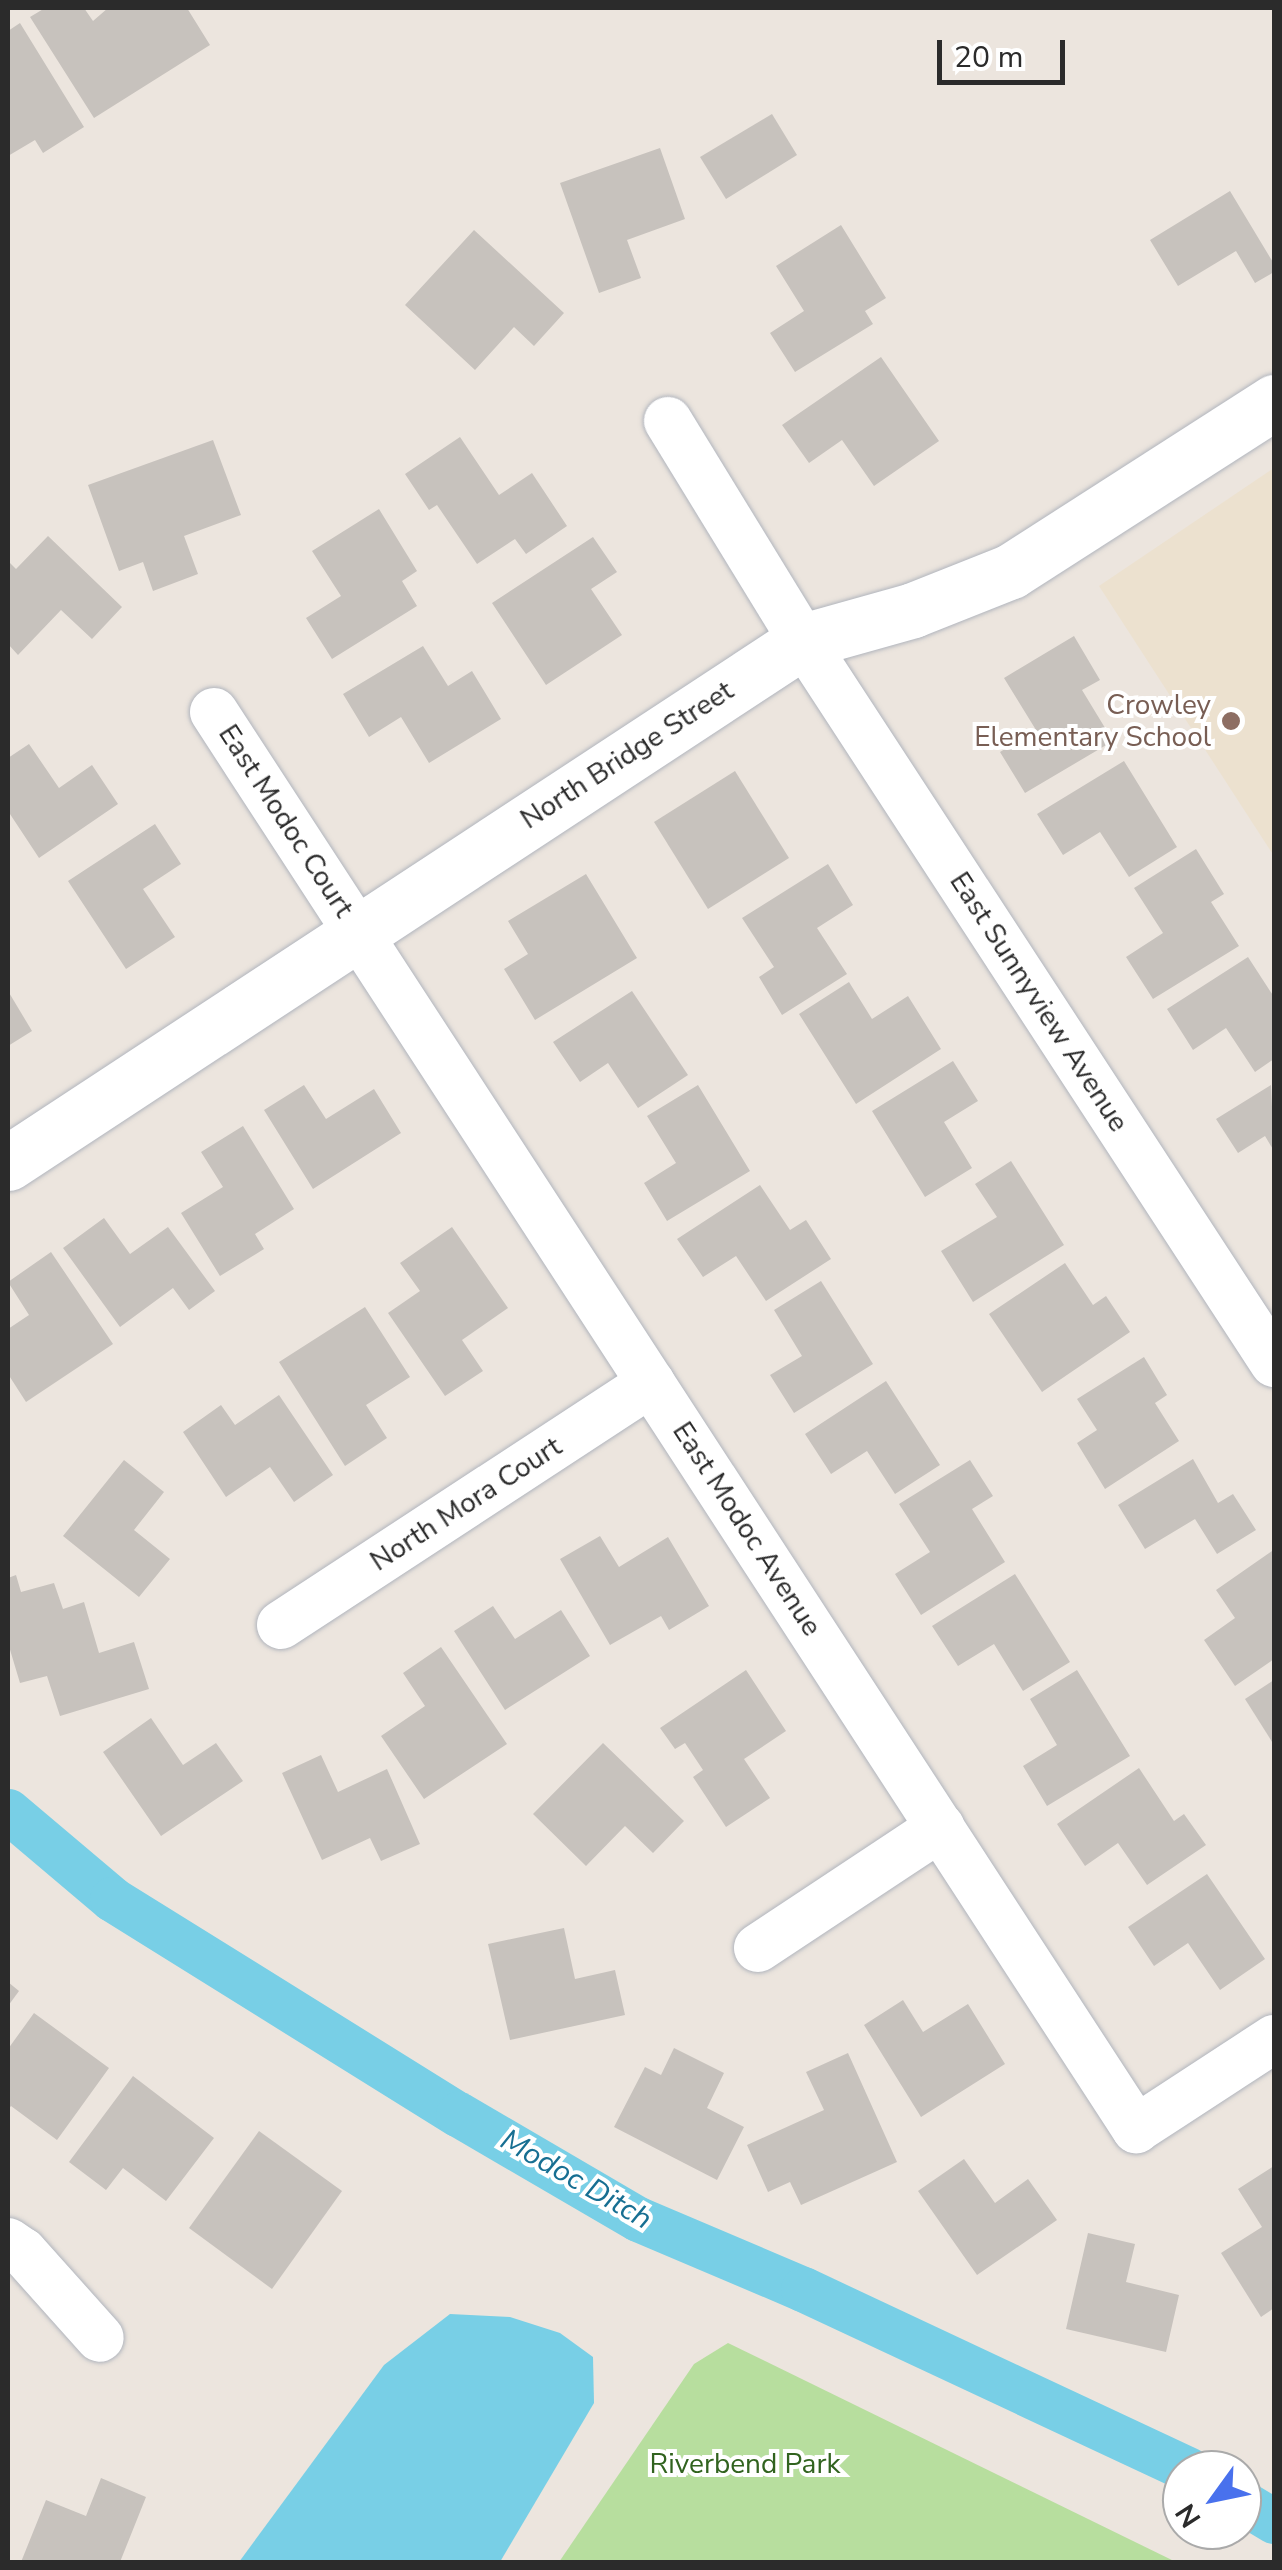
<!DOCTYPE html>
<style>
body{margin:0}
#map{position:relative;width:1282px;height:2570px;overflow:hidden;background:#ece5de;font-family:"Nunito Sans",sans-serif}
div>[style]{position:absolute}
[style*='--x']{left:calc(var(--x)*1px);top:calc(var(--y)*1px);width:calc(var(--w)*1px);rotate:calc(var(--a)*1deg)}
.education>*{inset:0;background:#ece1cf}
.green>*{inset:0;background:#b7de9e}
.water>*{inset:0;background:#78cfe6}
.canal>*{height:45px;margin:-22.5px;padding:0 22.5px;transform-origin:22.5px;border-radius:22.5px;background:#78cfe6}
.building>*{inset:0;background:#c7c2bd}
.roads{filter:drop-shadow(0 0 2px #b1b5bd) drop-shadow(0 0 2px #b1b5bd)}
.street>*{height:48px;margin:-24px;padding:0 24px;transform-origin:24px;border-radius:24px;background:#fff}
.secondary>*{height:55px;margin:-27.5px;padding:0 27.5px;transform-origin:27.5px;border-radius:27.5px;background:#fff}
.dots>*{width:28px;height:28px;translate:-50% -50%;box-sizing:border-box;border:5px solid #fff;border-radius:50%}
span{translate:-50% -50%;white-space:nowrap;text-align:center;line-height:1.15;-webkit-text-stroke:8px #fff;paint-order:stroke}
.education-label{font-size:28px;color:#785e54}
.right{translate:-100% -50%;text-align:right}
.street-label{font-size:28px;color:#2b2b2b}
.park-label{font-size:28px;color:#31631f}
.water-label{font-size:30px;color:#176f92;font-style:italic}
.frame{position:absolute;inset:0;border:10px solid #2b2b2b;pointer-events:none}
.north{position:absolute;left:1162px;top:2450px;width:100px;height:100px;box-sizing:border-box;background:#fff;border:2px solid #aaa;border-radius:50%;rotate:237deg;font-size:28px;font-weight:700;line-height:40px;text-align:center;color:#2b2b2b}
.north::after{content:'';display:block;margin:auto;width:35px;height:45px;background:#4971ed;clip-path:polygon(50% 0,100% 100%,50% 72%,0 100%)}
.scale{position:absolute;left:937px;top:40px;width:128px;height:45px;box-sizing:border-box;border:5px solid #2b2b2b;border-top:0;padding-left:12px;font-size:30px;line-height:35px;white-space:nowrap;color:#2b2b2b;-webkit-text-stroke:8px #fff;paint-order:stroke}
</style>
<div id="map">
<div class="education">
<div style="clip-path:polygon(1274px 468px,1274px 856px,1099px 586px)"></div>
</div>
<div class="green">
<div style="clip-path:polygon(728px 2343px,1176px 2562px,559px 2562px,694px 2364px)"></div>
</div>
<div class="water">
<div style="clip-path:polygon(450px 2314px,510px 2317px,560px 2333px,593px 2357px,594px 2403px,500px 2562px,239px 2562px,384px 2365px)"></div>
</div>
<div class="canal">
<div style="--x:8;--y:1811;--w:136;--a:40.2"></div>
<div style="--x:112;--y:1899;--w:407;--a:31.9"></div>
<div style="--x:458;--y:2114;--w:208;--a:30.3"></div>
<div style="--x:638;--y:2219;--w:179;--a:23"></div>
<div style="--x:803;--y:2289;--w:426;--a:25.1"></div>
<div style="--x:1242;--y:2502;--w:37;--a:31"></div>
</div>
<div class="building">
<div style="clip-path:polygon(45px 8px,84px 8px,93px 21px,108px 8px,187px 8px,210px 45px,94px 118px,30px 17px)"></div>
<div style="clip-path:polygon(20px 23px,84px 127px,43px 153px,35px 140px,8px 156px,8px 31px)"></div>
<div style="clip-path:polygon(772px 114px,797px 155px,726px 199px,700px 157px)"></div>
<div style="clip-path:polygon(660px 148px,685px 219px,627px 240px,641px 278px,599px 293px,560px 183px)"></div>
<div style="clip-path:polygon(1230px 191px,1274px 264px,1274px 272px,1255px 283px,1236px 251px,1178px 286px,1150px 240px)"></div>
<div style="clip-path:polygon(841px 225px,886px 298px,865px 311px,873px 324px,795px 372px,770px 333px,804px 311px,776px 266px)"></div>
<div style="clip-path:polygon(474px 230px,564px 313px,534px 346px,514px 327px,475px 370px,405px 305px)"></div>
<div style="clip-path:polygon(881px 357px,939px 441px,874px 486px,842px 440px,809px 463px,782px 425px)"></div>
<div style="clip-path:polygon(460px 437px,499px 495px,532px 473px,567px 526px,526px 554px,515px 539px,477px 564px,437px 505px,429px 510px,405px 474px)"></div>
<div style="clip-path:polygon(213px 440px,241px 515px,184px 536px,198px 574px,153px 591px,143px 562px,119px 571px,88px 485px)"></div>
<div style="clip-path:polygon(379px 509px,417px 571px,402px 581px,417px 606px,332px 659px,306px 618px,341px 596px,312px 551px)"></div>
<div style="clip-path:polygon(48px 536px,122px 607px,92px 639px,61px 610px,18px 655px,8px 644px,8px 561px,16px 569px)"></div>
<div style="clip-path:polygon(593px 537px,617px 572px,591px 589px,622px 635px,546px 685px,492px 603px)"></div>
<div style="clip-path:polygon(1074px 636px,1100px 680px,1082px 690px,1113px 741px,1025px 793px,1000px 752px,1036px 730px,1004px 678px)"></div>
<div style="clip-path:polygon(423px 646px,448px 686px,472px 671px,501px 719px,429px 763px,401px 717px,369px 737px,343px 694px)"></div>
<div style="clip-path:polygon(29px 744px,59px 788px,92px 765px,118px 804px,39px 858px,8px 811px,8px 758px)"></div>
<div style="clip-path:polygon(1124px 761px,1177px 847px,1129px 877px,1100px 832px,1063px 855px,1037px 814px)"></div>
<div style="clip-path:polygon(735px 771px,789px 858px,708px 909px,654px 822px)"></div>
<div style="clip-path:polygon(155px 824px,181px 864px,143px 889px,175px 937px,126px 969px,68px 881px)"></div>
<div style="clip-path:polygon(1196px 849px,1224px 894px,1211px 902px,1239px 946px,1153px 999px,1126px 957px,1163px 933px,1134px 888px)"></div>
<div style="clip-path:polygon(828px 864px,853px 905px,817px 928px,847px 974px,782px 1015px,759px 977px,774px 967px,742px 918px)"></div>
<div style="clip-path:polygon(586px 874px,637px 958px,535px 1020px,504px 969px,528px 954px,508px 921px)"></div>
<div style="clip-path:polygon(1248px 957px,1274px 997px,1274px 1059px,1255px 1072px,1226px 1028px,1193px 1050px,1167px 1009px)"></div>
<div style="clip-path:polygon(849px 982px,872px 1019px,908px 996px,941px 1049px,856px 1104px,799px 1014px)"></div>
<div style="clip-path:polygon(8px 991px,32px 1031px,8px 1046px)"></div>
<div style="clip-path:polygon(632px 991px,688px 1075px,638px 1108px,608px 1063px,580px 1082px,553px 1042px)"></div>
<div style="clip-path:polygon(953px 1061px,978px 1101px,944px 1122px,972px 1168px,925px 1197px,872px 1111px)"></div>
<div style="clip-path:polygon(304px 1085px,326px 1119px,374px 1089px,401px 1133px,313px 1189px,264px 1110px)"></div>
<div style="clip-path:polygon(698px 1085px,750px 1171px,667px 1221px,644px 1183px,676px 1163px,647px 1116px)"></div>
<div style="clip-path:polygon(1271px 1085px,1274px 1151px,1265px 1136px,1238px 1153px,1216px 1119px)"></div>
<div style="clip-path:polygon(243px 1126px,294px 1209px,255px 1234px,264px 1249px,220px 1276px,181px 1213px,223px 1187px,201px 1152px)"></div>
<div style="clip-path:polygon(1011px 1161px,1064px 1245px,973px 1302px,941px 1251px,997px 1217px,975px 1184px)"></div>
<div style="clip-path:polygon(760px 1185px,790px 1230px,806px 1220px,831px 1259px,766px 1301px,736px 1256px,703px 1277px,677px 1239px)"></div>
<div style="clip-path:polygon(104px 1218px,130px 1254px,168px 1227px,215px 1291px,189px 1310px,173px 1288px,120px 1327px,63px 1248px)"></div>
<div style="clip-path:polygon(452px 1227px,508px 1308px,462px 1340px,483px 1371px,445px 1396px,388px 1313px,420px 1291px,400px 1263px)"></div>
<div style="clip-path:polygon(51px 1252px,113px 1344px,26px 1402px,8px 1374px,8px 1329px,29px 1315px,8px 1282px)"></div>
<div style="clip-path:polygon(1065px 1263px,1093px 1305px,1106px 1296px,1130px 1332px,1042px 1392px,989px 1314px)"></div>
<div style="clip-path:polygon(821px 1281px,873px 1364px,794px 1413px,770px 1375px,802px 1356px,774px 1310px)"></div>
<div style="clip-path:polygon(365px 1307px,410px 1377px,366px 1405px,387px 1438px,345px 1466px,279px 1362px)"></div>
<div style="clip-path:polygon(1144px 1357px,1167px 1395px,1155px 1403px,1179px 1441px,1105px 1489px,1077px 1443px,1097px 1430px,1077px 1399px)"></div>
<div style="clip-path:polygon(886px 1381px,940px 1465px,895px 1494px,867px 1451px,831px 1474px,805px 1434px)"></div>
<div style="clip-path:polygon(279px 1395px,333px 1475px,294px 1502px,270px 1467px,226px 1497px,183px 1432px,221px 1405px,235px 1425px)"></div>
<div style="clip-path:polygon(1193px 1459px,1218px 1503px,1233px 1494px,1256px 1530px,1217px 1554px,1195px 1519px,1145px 1549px,1118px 1505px)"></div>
<div style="clip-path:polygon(124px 1460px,164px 1492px,134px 1530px,170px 1559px,139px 1597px,63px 1536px)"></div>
<div style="clip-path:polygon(970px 1460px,993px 1496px,972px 1509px,1005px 1562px,921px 1615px,895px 1574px,930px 1552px,899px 1504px)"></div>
<div style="clip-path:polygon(600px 1536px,619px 1567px,668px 1537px,709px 1606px,669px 1630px,661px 1616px,610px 1645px,560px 1559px)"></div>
<div style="clip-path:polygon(1272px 1551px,1274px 1659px,1235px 1686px,1204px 1640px,1235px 1618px,1216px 1590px)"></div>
<div style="clip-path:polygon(1015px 1574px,1070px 1662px,1023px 1691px,994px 1644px,958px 1666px,932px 1626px)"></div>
<div style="clip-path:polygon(16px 1575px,21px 1592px,54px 1583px,63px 1609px,84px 1602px,99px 1653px,134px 1642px,149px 1689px,60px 1716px,47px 1676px,20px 1683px,8px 1643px,8px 1578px)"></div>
<div style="clip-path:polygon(493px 1606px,515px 1639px,561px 1610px,590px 1656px,505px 1710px,454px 1631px)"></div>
<div style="clip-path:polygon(441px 1647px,507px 1744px,424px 1799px,381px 1736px,425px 1706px,403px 1673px)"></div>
<div style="clip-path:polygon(746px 1670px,786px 1731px,744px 1759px,770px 1798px,726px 1827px,693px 1777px,703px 1770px,685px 1743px,675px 1749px,660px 1728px)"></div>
<div style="clip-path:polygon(1077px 1670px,1130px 1756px,1047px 1806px,1023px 1766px,1057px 1745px,1030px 1699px)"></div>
<div style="clip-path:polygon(1274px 1680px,1274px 1745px,1245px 1699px)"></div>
<div style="clip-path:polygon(151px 1718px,183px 1765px,216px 1743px,243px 1781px,161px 1836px,103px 1752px)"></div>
<div style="clip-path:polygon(603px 1743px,684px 1821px,653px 1853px,625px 1826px,586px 1866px,533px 1814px)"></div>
<div style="clip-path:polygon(321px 1755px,338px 1792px,387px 1769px,420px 1844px,381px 1861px,370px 1838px,322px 1860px,282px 1773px)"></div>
<div style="clip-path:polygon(1139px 1768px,1174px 1821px,1184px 1814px,1206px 1845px,1147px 1885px,1118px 1843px,1085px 1866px,1057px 1824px)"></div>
<div style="clip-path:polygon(1207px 1874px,1265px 1959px,1220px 1990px,1188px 1943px,1154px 1966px,1128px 1927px)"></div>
<div style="clip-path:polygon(564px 1928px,575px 1979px,615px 1970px,625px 2015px,510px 2040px,488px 1944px)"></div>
<div style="clip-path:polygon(8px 1982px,19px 1991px,8px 2006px)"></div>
<div style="clip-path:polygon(903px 2000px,923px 2032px,968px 2004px,1005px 2064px,921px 2117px,864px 2025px)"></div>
<div style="clip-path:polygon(34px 2013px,109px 2068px,57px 2140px,11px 2106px,8px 2110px,8px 2049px)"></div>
<div style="clip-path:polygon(674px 2048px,724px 2073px,707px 2108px,744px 2127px,717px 2180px,614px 2127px,645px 2067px,661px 2075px)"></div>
<div style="clip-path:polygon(848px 2053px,897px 2162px,801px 2205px,790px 2182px,768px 2192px,747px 2145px,824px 2110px,806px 2072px)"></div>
<div style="clip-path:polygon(133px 2076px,214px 2138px,166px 2201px,123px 2168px,106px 2190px,69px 2162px)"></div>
<div style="clip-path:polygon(259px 2131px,342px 2191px,272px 2289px,189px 2228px)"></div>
<div style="clip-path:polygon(964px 2159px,995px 2203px,1028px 2179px,1057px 2220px,977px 2275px,918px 2191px)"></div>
<div style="clip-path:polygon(1274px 2166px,1274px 2308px,1261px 2317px,1221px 2253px,1262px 2227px,1238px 2189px)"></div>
<div style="clip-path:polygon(1088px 2233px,1135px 2244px,1126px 2282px,1179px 2295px,1166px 2352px,1066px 2329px)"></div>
<div style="clip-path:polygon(101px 2478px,146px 2497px,120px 2562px,21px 2562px,46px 2500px,86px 2516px)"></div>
</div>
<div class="roads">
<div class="street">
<div style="--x:668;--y:421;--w:258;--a:58.5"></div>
<div style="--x:803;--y:641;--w:862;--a:56.88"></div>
<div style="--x:214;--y:712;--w:1691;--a:56.95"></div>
<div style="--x:1136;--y:2129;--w:165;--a:-33.1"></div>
<div style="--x:281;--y:1625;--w:442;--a:-33.2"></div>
<div style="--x:758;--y:1948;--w:219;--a:-33.5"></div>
<div style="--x:8;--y:2242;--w:18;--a:34"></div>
<div style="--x:23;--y:2252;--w:115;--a:48.2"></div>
</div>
<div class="secondary">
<div style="--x:8;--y:1163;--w:951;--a:-33.29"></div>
<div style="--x:803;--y:641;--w:114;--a:-15.7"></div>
<div style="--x:913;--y:610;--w:105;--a:-21.7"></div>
<div style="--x:1011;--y:571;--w:313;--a:-32.7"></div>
</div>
</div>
<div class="dots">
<div style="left:1231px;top:721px;background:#8d6e63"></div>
</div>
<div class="education-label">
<span class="right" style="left:1211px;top:721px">Crowley<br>Elementary School</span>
</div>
<div class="street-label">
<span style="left:627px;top:755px;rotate:-33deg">North Bridge Street</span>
<span style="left:286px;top:821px;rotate:57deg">East Modoc Court</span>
<span style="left:1039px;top:1002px;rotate:57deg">East Sunnyview Avenue</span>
<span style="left:466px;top:1504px;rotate:-33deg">North Mora Court</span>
<span style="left:747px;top:1529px;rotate:57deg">East Modoc Avenue</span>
</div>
<div class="park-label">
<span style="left:745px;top:2464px">Riverbend Park</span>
</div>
<div class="water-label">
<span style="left:576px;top:2180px;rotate:30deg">Modoc Ditch</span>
</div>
<div class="frame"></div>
<div class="north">N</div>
<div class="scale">20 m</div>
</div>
